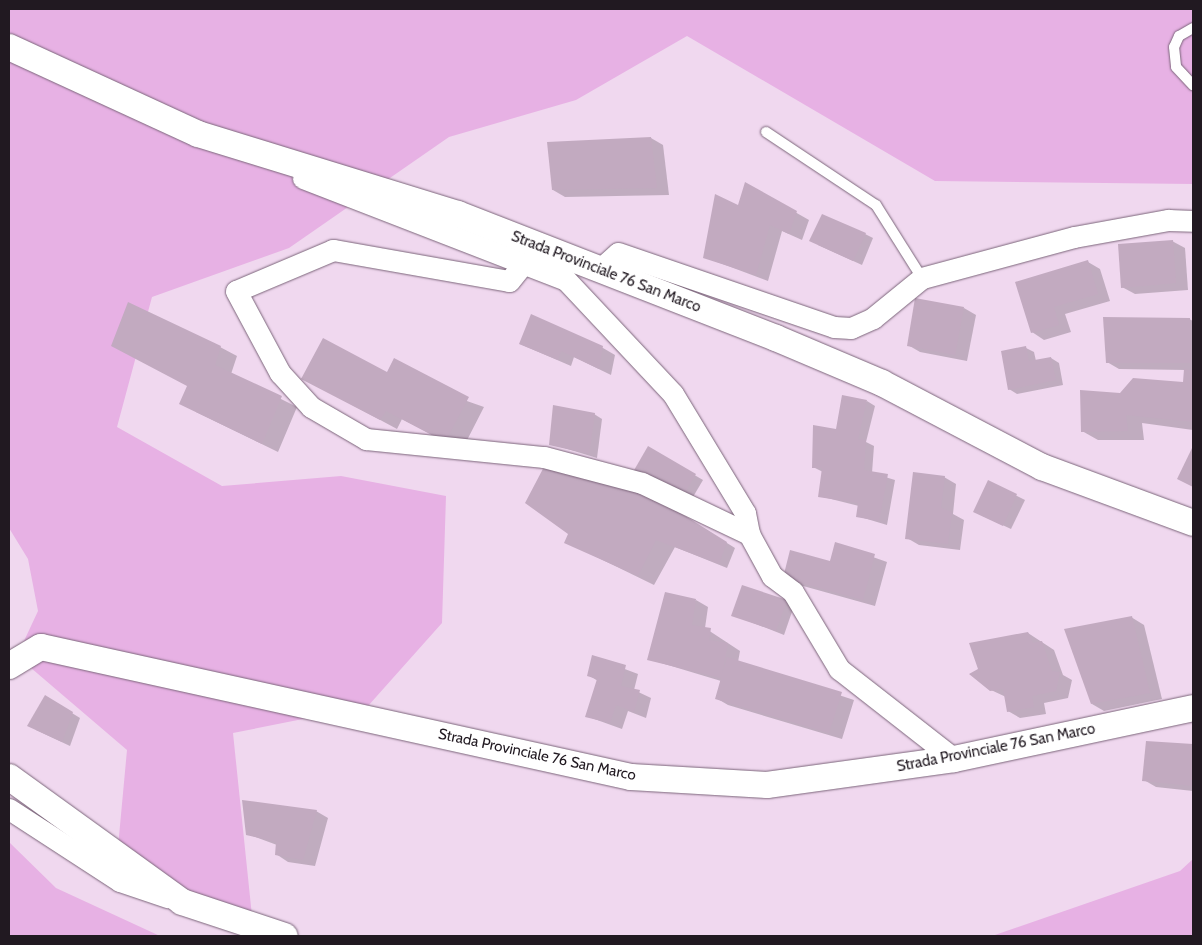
<!DOCTYPE html>
<style>
body{margin:0}
#map{position:relative;width:1202px;height:945px;overflow:hidden;background:#f0d8ef;font-family:Cabin,sans-serif}
div>[style]{position:absolute}
[style*='--x']{left:calc(var(--x)*1px);top:calc(var(--y)*1px);width:calc(var(--w)*1px);rotate:calc(var(--a)*1deg)}
.green>*{inset:0;background:#e7b1e4}
.shadow>*{inset:0;background:#0003}
.building>*{inset:0;background:#c2aac0}
.roads{filter:drop-shadow(0 0 1px #7b657a) drop-shadow(0 0 1px #7b657a)}
.service>*{height:10px;margin:-5px;padding:0 5px;transform-origin:5px;border-radius:5px;background:#fff}
.minor>*{height:21px;margin:-10.5px;padding:0 10.5px;transform-origin:10.5px;border-radius:10.5px;background:#fff}
.tertiary>*{height:26px;margin:-13px;padding:0 13px;transform-origin:13px;border-radius:13px;background:#fff}
span{translate:-50% -50%;white-space:nowrap;text-align:center;line-height:1.15;-webkit-text-stroke:4.5px #fff;paint-order:stroke}
.street-label{font-size:15px;color:#211921}
.frame{position:absolute;inset:0;border:10px solid #211921;pointer-events:none}
</style>
<div id="map">
<div class="green">
<div style="clip-path:polygon(9px 9px,1193px 9px,1193px 184px,935px 181px,687px 36px,576px 100px,449px 137px,289px 248px,152px 297px,117px 427px,222px 486px,341px 476px,446px 496px,442px 623px,368px 706px,233px 733px,252px 916px,195px 897px,118px 847px,127px 750px,17px 656px,38px 611px,28px 559px,9px 528px)"></div>
<div style="clip-path:polygon(9px 842px,56px 888px,160px 936px,9px 936px)"></div>
<div style="clip-path:polygon(1193px 859px,1193px 936px,992px 936px,1180px 871px)"></div>
</div>
<div class="shadow">
<div style="clip-path:polygon(651px 138px,663px 145px,669px 195px,565px 197px,553px 190px)"></div>
<div style="clip-path:polygon(746px 184px,809px 220px,802px 240px,782px 231px,768px 281px,704px 257px,739px 207px)"></div>
<div style="clip-path:polygon(865px 234px,873px 238px,862px 265px,818px 245px)"></div>
<div style="clip-path:polygon(1172px 241px,1185px 248px,1188px 290px,1135px 294px,1122px 287px)"></div>
<div style="clip-path:polygon(1088px 262px,1100px 269px,1110px 301px,1065px 314px,1071px 332px,1044px 340px,1032px 332px)"></div>
<div style="clip-path:polygon(964px 308px,976px 315px,967px 361px,920px 352px,908px 345px)"></div>
<div style="clip-path:polygon(1189px 319px,1193px 321px,1193px 430px,1142px 423px,1144px 440px,1098px 440px,1082px 431px,1121px 394px,1184px 383px,1186px 370px,1119px 369px,1107px 362px)"></div>
<div style="clip-path:polygon(520px 344px,603px 348px,615px 355px,611px 375px,574px 357px,571px 366px)"></div>
<div style="clip-path:polygon(220px 347px,237px 356px,231px 374px,297px 407px,278px 452px,196px 412px,188px 386px)"></div>
<div style="clip-path:polygon(1026px 348px,1034px 352px,1036px 361px,1051px 358px,1059px 363px,1063px 385px,1017px 394px,1009px 389px)"></div>
<div style="clip-path:polygon(387px 373px,484px 407px,462px 450px,402px 419px,397px 429px,319px 387px)"></div>
<div style="clip-path:polygon(867px 401px,875px 406px,866px 442px,874px 446px,872px 473px,895px 480px,887px 525px,857px 516px,859px 506px,819px 496px,823px 472px,813px 467px,837px 430px)"></div>
<div style="clip-path:polygon(594px 414px,602px 419px,597px 458px,551px 444px)"></div>
<div style="clip-path:polygon(648px 448px,703px 480px,693px 497px,635px 471px)"></div>
<div style="clip-path:polygon(944px 477px,956px 484px,953px 514px,964px 520px,960px 550px,919px 545px,907px 538px)"></div>
<div style="clip-path:polygon(989px 482px,1025px 500px,1011px 529px,983px 516px)"></div>
<div style="clip-path:polygon(674px 510px,735px 548px,727px 568px,675px 547px,654px 585px,566px 542px)"></div>
<div style="clip-path:polygon(836px 544px,887px 562px,875px 606px,796px 584px,791px 552px,830px 562px)"></div>
<div style="clip-path:polygon(696px 600px,708px 607px,705px 628px,740px 651px,738px 662px,854px 700px,842px 739px,728px 705px,716px 698px,721px 681px,648px 659px)"></div>
<div style="clip-path:polygon(786px 601px,794px 606px,784px 635px,733px 615px)"></div>
<div style="clip-path:polygon(1131px 617px,1144px 625px,1162px 699px,1104px 711px,1092px 704px)"></div>
<div style="clip-path:polygon(1028px 633px,1054px 650px,1063px 675px,1072px 680px,1068px 698px,1044px 703px,1046px 714px,1020px 718px,1008px 711px,1006px 697px,991px 690px)"></div>
<div style="clip-path:polygon(593px 657px,638px 674px,634px 690px,651px 698px,646px 718px,628px 711px,622px 729px,586px 716px,598px 681px,588px 675px)"></div>
<div style="clip-path:polygon(46px 697px,80px 718px,70px 746px,36px 730px)"></div>
<div style="clip-path:polygon(1147px 742px,1193px 745px,1193px 791px,1156px 787px,1144px 780px)"></div>
<div style="clip-path:polygon(316px 811px,328px 818px,315px 866px,288px 862px,276px 854px,277px 845px,247px 834px)"></div>
</div>
<div class="building">
<div style="clip-path:polygon(651px 137px,657px 188px,552px 190px,547px 142px)"></div>
<div style="clip-path:polygon(745px 182px,797px 211px,789px 234px,770px 225px,756px 275px,703px 258px,715px 194px,738px 205px)"></div>
<div style="clip-path:polygon(822px 214px,866px 233px,853px 261px,809px 241px)"></div>
<div style="clip-path:polygon(1173px 240px,1176px 283px,1121px 288px,1118px 244px)"></div>
<div style="clip-path:polygon(1088px 260px,1098px 294px,1054px 307px,1059px 325px,1031px 333px,1015px 282px)"></div>
<div style="clip-path:polygon(915px 298px,964px 307px,955px 355px,907px 346px)"></div>
<div style="clip-path:polygon(128px 302px,221px 346px,215px 365px,282px 396px,262px 444px,179px 404px,187px 386px,111px 346px)"></div>
<div style="clip-path:polygon(531px 314px,603px 346px,599px 369px,561px 351px,558px 360px,519px 344px)"></div>
<div style="clip-path:polygon(1103px 317px,1190px 318px,1191px 363px,1106px 363px)"></div>
<div style="clip-path:polygon(323px 338px,387px 372px,394px 358px,469px 397px,445px 442px,386px 411px,380px 420px,301px 379px)"></div>
<div style="clip-path:polygon(1026px 346px,1029px 361px,1051px 357px,1056px 380px,1008px 390px,1001px 351px)"></div>
<div style="clip-path:polygon(1184px 369px,1193px 370px,1193px 422px,1126px 415px,1128px 431px,1081px 432px,1080px 390px,1120px 393px,1133px 378px,1183px 382px)"></div>
<div style="clip-path:polygon(842px 395px,867px 400px,858px 439px,866px 440px,864px 470px,888px 474px,879px 521px,856px 517px,858px 503px,818px 497px,822px 468px,812px 468px,813px 425px,836px 429px)"></div>
<div style="clip-path:polygon(553px 405px,595px 413px,589px 454px,549px 445px)"></div>
<div style="clip-path:polygon(648px 446px,696px 474px,684px 494px,633px 472px)"></div>
<div style="clip-path:polygon(1193px 446px,1193px 487px,1177px 479px)"></div>
<div style="clip-path:polygon(546px 463px,626px 486px,674px 509px,727px 542px,719px 564px,656px 540px,638px 576px,564px 543px,568px 534px,525px 503px)"></div>
<div style="clip-path:polygon(913px 472px,945px 476px,941px 508px,952px 512px,948px 544px,905px 539px)"></div>
<div style="clip-path:polygon(988px 480px,1017px 494px,1003px 526px,973px 512px)"></div>
<div style="clip-path:polygon(835px 542px,875px 554px,863px 600px,783px 578px,790px 550px,830px 561px)"></div>
<div style="clip-path:polygon(742px 585px,787px 600px,776px 631px,731px 616px)"></div>
<div style="clip-path:polygon(665px 592px,696px 599px,692px 625px,711px 628px,709px 640px,728px 643px,722px 674px,727px 657px,842px 692px,829px 733px,715px 699px,721px 678px,647px 660px)"></div>
<div style="clip-path:polygon(1132px 616px,1150px 693px,1091px 704px,1064px 629px)"></div>
<div style="clip-path:polygon(1028px 632px,1033px 643px,1042px 641px,1052px 671px,1060px 672px,1056px 691px,1032px 696px,1034px 707px,1007px 712px,1003px 689px,990px 691px,969px 674px,978px 669px,969px 643px)"></div>
<div style="clip-path:polygon(592px 655px,626px 665px,621px 686px,640px 690px,634px 712px,616px 705px,610px 723px,585px 717px,597px 679px,587px 676px)"></div>
<div style="clip-path:polygon(45px 695px,73px 712px,62px 742px,27px 726px)"></div>
<div style="clip-path:polygon(1146px 741px,1193px 744px,1193px 786px,1142px 781px)"></div>
<div style="clip-path:polygon(242px 800px,317px 810px,303px 860px,275px 855px,276px 842px,246px 835px)"></div>
</div>
<div class="roads">
<div class="service">
<div style="--x:1193;--y:28;--w:16;--a:150"></div>
<div style="--x:1179;--y:36;--w:12;--a:114"></div>
<div style="--x:1174;--y:47;--w:20;--a:84"></div>
<div style="--x:1176;--y:67;--w:25;--a:47"></div>
<div style="--x:766;--y:132;--w:132;--a:33.6"></div>
<div style="--x:876;--y:205;--w:86;--a:57.8"></div>
</div>
<div class="minor">
<div style="--x:303;--y:178;--w:282;--a:21.2"></div>
<div style="--x:566;--y:280;--w:156;--a:46.8"></div>
<div style="--x:673;--y:394;--w:139;--a:58.8"></div>
<div style="--x:745;--y:513;--w:21;--a:79"></div>
<div style="--x:749;--y:534;--w:48;--a:61.3"></div>
<div style="--x:772;--y:576;--w:26;--a:37"></div>
<div style="--x:793;--y:592;--w:90;--a:59.1"></div>
<div style="--x:839;--y:669;--w:146;--a:38"></div>
<div style="--x:523;--y:264;--w:22;--a:129"></div>
<div style="--x:509;--y:281;--w:179;--a:-170"></div>
<div style="--x:333;--y:250;--w:105;--a:157.1"></div>
<div style="--x:236;--y:291;--w:93;--a:61.8"></div>
<div style="--x:280;--y:373;--w:46;--a:47.6"></div>
<div style="--x:311;--y:407;--w:64;--a:30.2"></div>
<div style="--x:366;--y:439;--w:179;--a:5.8"></div>
<div style="--x:544;--y:457;--w:101;--a:14.9"></div>
<div style="--x:642;--y:483;--w:119;--a:25.5"></div>
<div style="--x:599;--y:270;--w:25;--a:-42"></div>
<div style="--x:618;--y:253;--w:228;--a:18.9"></div>
<div style="--x:834;--y:327;--w:17;--a:3"></div>
<div style="--x:851;--y:328;--w:24;--a:-24"></div>
<div style="--x:873;--y:318;--w:63;--a:-39.2"></div>
<div style="--x:922;--y:278;--w:157;--a:-15.1"></div>
<div style="--x:1074;--y:237;--w:96;--a:-10.3"></div>
<div style="--x:1168;--y:220;--w:25;--a:2"></div>
<div style="--x:9;--y:809;--w:132;--a:33"></div>
<div style="--x:120;--y:881;--w:50;--a:18.8"></div>
</div>
<div class="tertiary">
<div style="--x:9;--y:47;--w:208;--a:24.7"></div>
<div style="--x:198;--y:134;--w:272;--a:17.1"></div>
<div style="--x:458;--y:214;--w:341;--a:21.3"></div>
<div style="--x:776;--y:338;--w:115;--a:23"></div>
<div style="--x:882;--y:383;--w:181;--a:27.7"></div>
<div style="--x:1042;--y:467;--w:161;--a:20.3"></div>
<div style="--x:9;--y:666;--w:37;--a:-31"></div>
<div style="--x:41;--y:647;--w:604;--a:12.43"></div>
<div style="--x:631;--y:777;--w:136;--a:3.4"></div>
<div style="--x:767;--y:785;--w:189;--a:-7.9"></div>
<div style="--x:954;--y:759;--w:244;--a:-12"></div>
<div style="--x:9;--y:777;--w:213;--a:35.8"></div>
<div style="--x:182;--y:902;--w:108;--a:18.3"></div>
</div>
</div>
<div class="street-label">
<span style="left:606px;top:272px;rotate:21deg">Strada Provinciale 76 San Marco</span>
<span style="left:996px;top:748px;rotate:-11deg">Strada Provinciale 76 San Marco</span>
<span style="left:537px;top:755px;rotate:12deg">Strada Provinciale 76 San Marco</span>
</div>
<div class="frame"></div>
</div>
